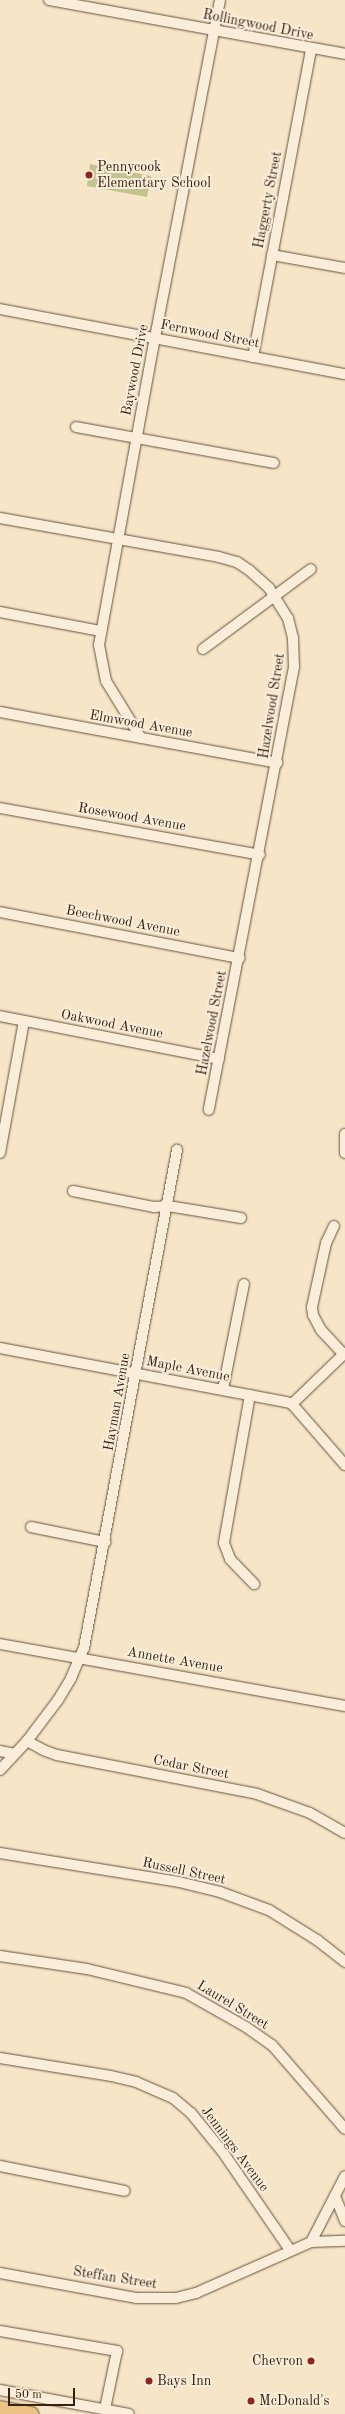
<!DOCTYPE html>
<style>
body{margin:0}
#map{position:relative;width:345px;height:2414px;overflow:hidden;background:#f7e5c7;font-family:"Old Standard TT",serif}
div>[style]{position:absolute}
[style*='--x']{left:calc(var(--x)*1px);top:calc(var(--y)*1px);width:calc(var(--w)*1px);rotate:calc(var(--a)*1deg)}
.green>*{inset:0;background:#c4c291}
.roads{filter:drop-shadow(0 0 1px #66523c) drop-shadow(0 0 1px #66523c)}
.minor>*{height:10px;margin:-5px;padding:0 5px;transform-origin:5px;border-radius:5px;background:#faeedb}
.highway>*{height:14px;margin:-7px;padding:0 7px;transform-origin:7px;border-radius:7px;background:#ecc284}
.dots>*{width:11px;height:11px;translate:-50% -50%;box-sizing:border-box;border:2px solid #faeedb;border-radius:50%}
span{translate:-50% -50%;white-space:nowrap;text-align:center;line-height:1.15;-webkit-text-stroke:4px #faeedb;paint-order:stroke}
.street-label{font-size:14px;color:#35210d}
.poi-label{font-size:14px;color:#35210d}
.left{translate:0 -50%;text-align:left}
.right{translate:-100% -50%;text-align:right}
.scale{position:absolute;left:8px;top:2388px;width:67px;height:18px;box-sizing:border-box;border:2px solid #35210d;border-top:0;padding-left:5px;font-size:12px;line-height:14px;white-space:nowrap;color:#35210d;-webkit-text-stroke:3px #faeedb;paint-order:stroke}
</style>
<div id="map">
<div class="green">
<div style="clip-path:polygon(90px 164px,151px 176px,147px 197px,87px 186px)"></div>
</div>
<div class="roads">
<div class="minor">
<div style="--x:49;--y:0;--w:301;--a:10.3"></div>
<div style="--x:272;--y:255;--w:74;--a:10.1"></div>
<div style="--x:0;--y:309;--w:351;--a:10.7"></div>
<div style="--x:253;--y:357;--w:313;--a:-79.3"></div>
<div style="--x:76;--y:427;--w:201;--a:10.3"></div>
<div style="--x:0;--y:518;--w:222;--a:10.1"></div>
<div style="--x:219;--y:557;--w:19;--a:16"></div>
<div style="--x:237;--y:562;--w:14;--a:34"></div>
<div style="--x:249;--y:570;--w:27;--a:42"></div>
<div style="--x:269;--y:588;--w:36;--a:58"></div>
<div style="--x:288;--y:618;--w:21;--a:76"></div>
<div style="--x:293;--y:638;--w:29;--a:88"></div>
<div style="--x:294;--y:667;--w:451;--a:100.9"></div>
<div style="--x:0;--y:612;--w:103;--a:10.7"></div>
<div style="--x:203;--y:649;--w:134;--a:-36.5"></div>
<div style="--x:0;--y:712;--w:282;--a:10.4"></div>
<div style="--x:141;--y:738;--w:67;--a:-121.6"></div>
<div style="--x:106;--y:681;--w:37;--a:-101"></div>
<div style="--x:99;--y:645;--w:302;--a:-79.7"></div>
<div style="--x:153;--y:348;--w:354;--a:-79.1"></div>
<div style="--x:0;--y:808;--w:264;--a:10.2"></div>
<div style="--x:0;--y:912;--w:244;--a:10.9"></div>
<div style="--x:0;--y:1016;--w:223;--a:11.1"></div>
<div style="--x:345;--y:1134;--w:19;--a:90"></div>
<div style="--x:0;--y:1153;--w:134;--a:-79.7"></div>
<div style="--x:73;--y:1191;--w:83;--a:11.2"></div>
<div style="--x:154;--y:1207;--w:14;--a:-4"></div>
<div style="--x:168;--y:1206;--w:74;--a:9.3"></div>
<div style="--x:334;--y:1226;--w:19;--a:115"></div>
<div style="--x:326;--y:1243;--w:66;--a:102.3"></div>
<div style="--x:312;--y:1307;--w:8;--a:83"></div>
<div style="--x:313;--y:1315;--w:17;--a:62"></div>
<div style="--x:321;--y:1330;--w:33;--a:47"></div>
<div style="--x:0;--y:1348;--w:291;--a:10.7"></div>
<div style="--x:286;--y:1402;--w:6;--a:18"></div>
<div style="--x:292;--y:1404;--w:81;--a:49"></div>
<div style="--x:223;--y:1389;--w:107;--a:-78.7"></div>
<div style="--x:250;--y:1395;--w:150;--a:100"></div>
<div style="--x:224;--y:1543;--w:17;--a:69"></div>
<div style="--x:230;--y:1559;--w:35;--a:46"></div>
<div style="--x:292;--y:1404;--w:74;--a:-43.9"></div>
<div style="--x:31;--y:1527;--w:76;--a:11.5"></div>
<div style="--x:0;--y:1644;--w:351;--a:10.2"></div>
<div style="--x:27;--y:1741;--w:18;--a:29"></div>
<div style="--x:43;--y:1750;--w:15;--a:20"></div>
<div style="--x:57;--y:1755;--w:204;--a:11"></div>
<div style="--x:257;--y:1794;--w:56;--a:19.7"></div>
<div style="--x:310;--y:1813;--w:40;--a:29.7"></div>
<div style="--x:0;--y:1751;--w:15;--a:11"></div>
<div style="--x:0;--y:1770;--w:40;--a:-47"></div>
<div style="--x:27;--y:1741;--w:51;--a:-52.9"></div>
<div style="--x:58;--y:1700;--w:26;--a:-59"></div>
<div style="--x:71;--y:1678;--w:33;--a:-67"></div>
<div style="--x:84;--y:1648;--w:507;--a:-79.42"></div>
<div style="--x:0;--y:1853;--w:181;--a:9.2"></div>
<div style="--x:179;--y:1882;--w:42;--a:13.7"></div>
<div style="--x:220;--y:1892;--w:52;--a:20.2"></div>
<div style="--x:269;--y:1910;--w:57;--a:32"></div>
<div style="--x:317;--y:1940;--w:36;--a:38"></div>
<div style="--x:0;--y:1956;--w:88;--a:8.5"></div>
<div style="--x:87;--y:1969;--w:102;--a:13.6"></div>
<div style="--x:186;--y:1993;--w:69;--a:29.5"></div>
<div style="--x:246;--y:2027;--w:32;--a:35"></div>
<div style="--x:272;--y:2045;--w:111;--a:49"></div>
<div style="--x:0;--y:2058;--w:112;--a:9.2"></div>
<div style="--x:111;--y:2076;--w:26;--a:13"></div>
<div style="--x:136;--y:2082;--w:40;--a:23.4"></div>
<div style="--x:173;--y:2098;--w:23;--a:40"></div>
<div style="--x:191;--y:2113;--w:49;--a:50.8"></div>
<div style="--x:222;--y:2151;--w:120;--a:55.5"></div>
<div style="--x:0;--y:2166;--w:127;--a:11.3"></div>
<div style="--x:335;--y:2196;--w:27;--a:68"></div>
<div style="--x:311;--y:2242;--w:74;--a:-62.7"></div>
<div style="--x:0;--y:2273;--w:138;--a:10.4"></div>
<div style="--x:136;--y:2298;--w:40;--a:0"></div>
<div style="--x:176;--y:2298;--w:21;--a:-14"></div>
<div style="--x:196;--y:2293;--w:126;--a:-23.9"></div>
<div style="--x:311;--y:2242;--w:34;--a:-2"></div>
<div style="--x:0;--y:2331;--w:119;--a:9.7"></div>
<div style="--x:117;--y:2351;--w:59;--a:101.7"></div>
<div style="--x:0;--y:2390;--w:131;--a:10.5"></div>
</div>
<div class="highway">
<div style="--x:0;--y:2408;--w:32;--a:11"></div>
</div>
</div>
<div class="dots">
<div style="left:89px;top:175px;background:#8f2418"></div>
<div style="left:311px;top:2361px;background:#8f2418"></div>
<div style="left:149px;top:2381px;background:#8f2418"></div>
<div style="left:251px;top:2401px;background:#8f2418"></div>
</div>
<div class="street-label">
<span style="left:258px;top:25px;rotate:11deg">Rollingwood Drive</span>
<span style="left:268px;top:200px;rotate:-79deg">Haggerty Street</span>
<span style="left:210px;top:334px;rotate:11deg">Fernwood Street</span>
<span style="left:135px;top:370px;rotate:-79deg">Baywood Drive</span>
<span style="left:272px;top:706px;rotate:-81deg">Hazelwood Street</span>
<span style="left:141px;top:724px;rotate:10deg">Elmwood Avenue</span>
<span style="left:132px;top:817px;rotate:10deg">Rosewood Avenue</span>
<span style="left:123px;top:921px;rotate:11deg">Beechwood Avenue</span>
<span style="left:212px;top:1023px;rotate:-79deg">Hazelwood Street</span>
<span style="left:112px;top:1024px;rotate:11deg">Oakwood Avenue</span>
<span style="left:188px;top:1369px;rotate:11deg">Maple Avenue</span>
<span style="left:117px;top:1402px;rotate:-80deg">Hayman Avenue</span>
<span style="left:175px;top:1660px;rotate:10deg">Annette Avenue</span>
<span style="left:191px;top:1767px;rotate:11deg">Cedar Street</span>
<span style="left:184px;top:1871px;rotate:12deg">Russell Street</span>
<span style="left:233px;top:2005px;rotate:31deg">Laurel Street</span>
<span style="left:235px;top:2149px;rotate:53deg">Jennings Avenue</span>
<span style="left:115px;top:2278px;rotate:9deg">Steffan Street</span>
</div>
<div class="poi-label">
<span class="left" style="left:97px;top:175px">Pennycook<br>Elementary School</span>
<span class="right" style="left:303px;top:2361px">Chevron</span>
<span class="left" style="left:157px;top:2381px">Bays Inn</span>
<span class="left" style="left:259px;top:2401px">McDonald's</span>
</div>
<div class="scale">50 m</div>
</div>
